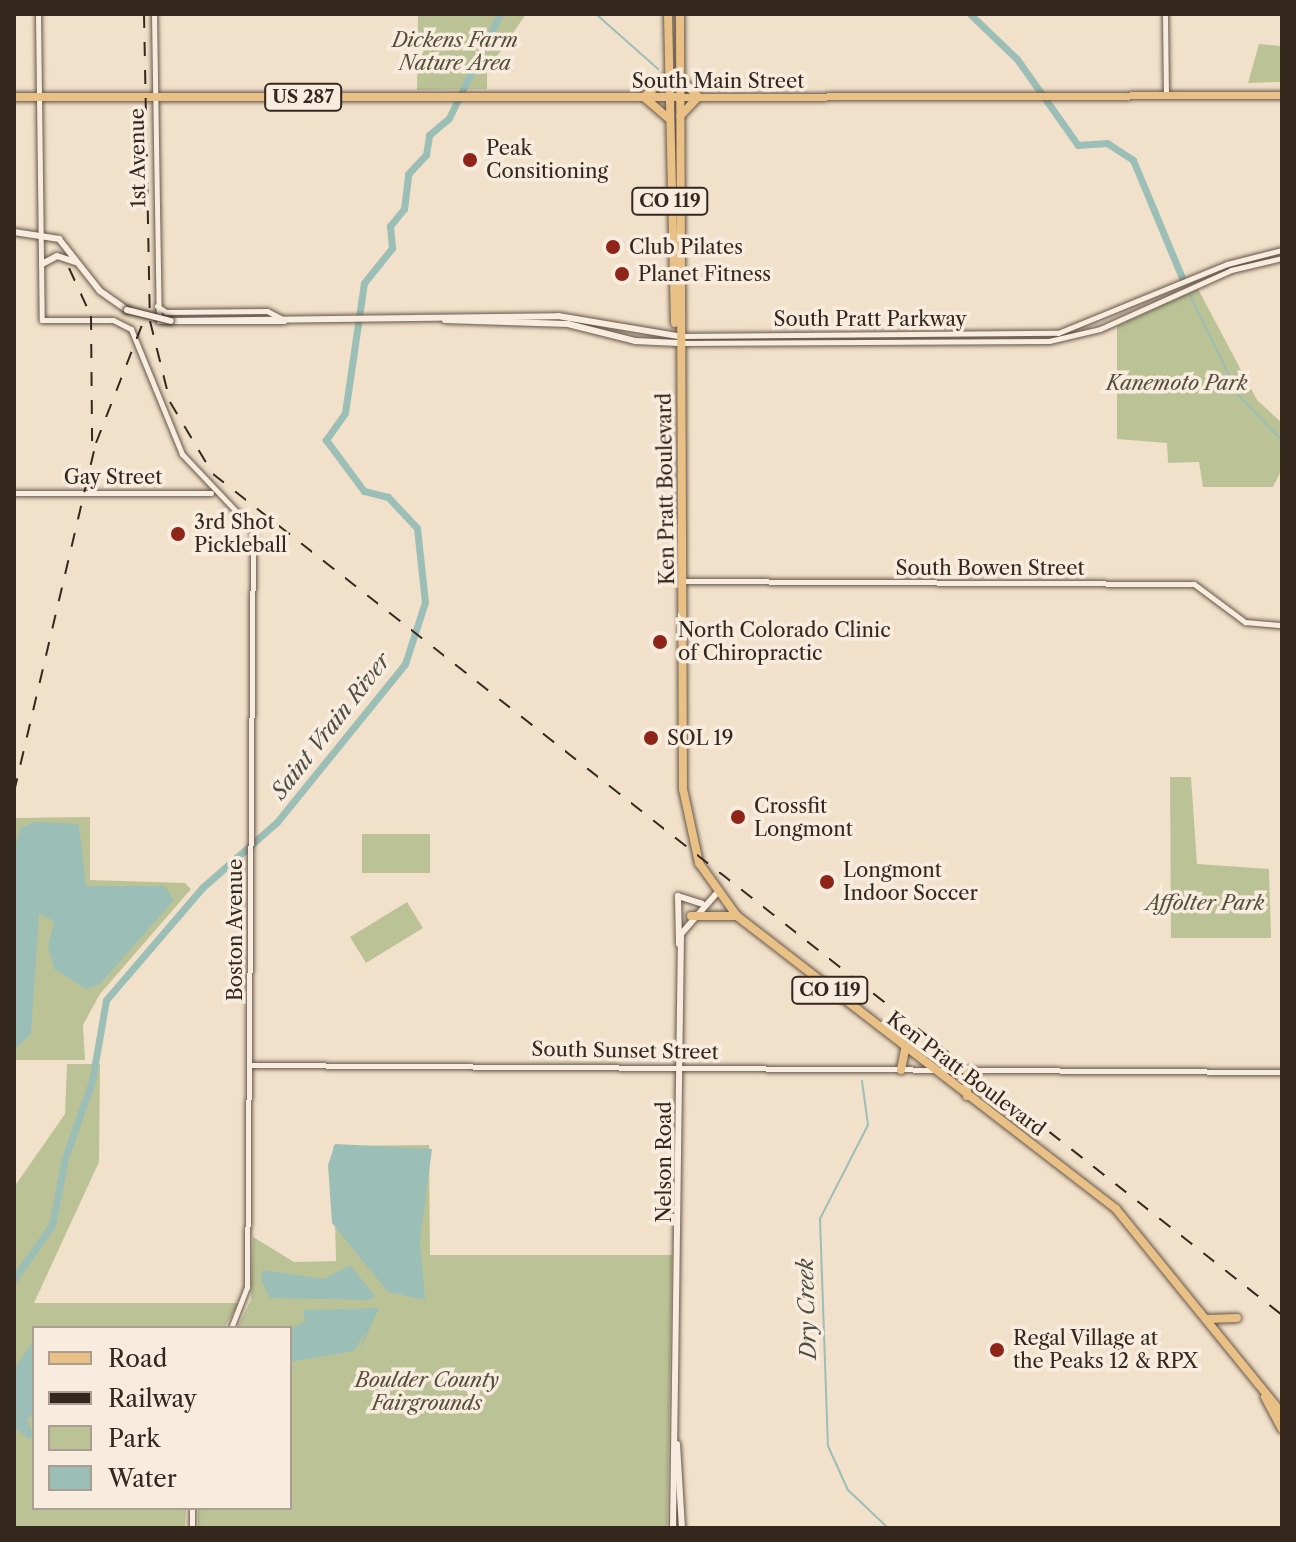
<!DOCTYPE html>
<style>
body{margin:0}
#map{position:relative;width:1296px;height:1542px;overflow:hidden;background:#f2e1ca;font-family:"Libre Caslon Text",serif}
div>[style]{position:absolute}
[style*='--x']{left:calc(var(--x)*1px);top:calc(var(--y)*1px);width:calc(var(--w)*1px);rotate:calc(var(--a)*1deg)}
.green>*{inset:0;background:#bbc396}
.water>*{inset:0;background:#9bbeb6}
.stream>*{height:2px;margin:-1px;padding:0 1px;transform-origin:1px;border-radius:1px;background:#9bbeb6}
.river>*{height:7px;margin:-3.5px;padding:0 3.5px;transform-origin:3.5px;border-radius:3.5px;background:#9bbeb6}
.roads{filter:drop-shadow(0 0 2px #645649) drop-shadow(0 0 2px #645649)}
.tertiary>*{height:5px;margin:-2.5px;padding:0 2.5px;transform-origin:2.5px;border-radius:2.5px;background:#f7ecdd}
.secondary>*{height:6px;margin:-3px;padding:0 3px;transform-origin:3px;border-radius:3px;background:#f7ecdd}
.primary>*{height:7px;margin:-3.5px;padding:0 3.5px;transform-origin:3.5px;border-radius:3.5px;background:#e9c085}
.trunk>*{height:8px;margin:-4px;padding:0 4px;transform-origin:4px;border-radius:4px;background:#e9c085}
.rail>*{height:2px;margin-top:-1px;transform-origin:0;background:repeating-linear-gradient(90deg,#34281e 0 14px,transparent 0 28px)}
.bridges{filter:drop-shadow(0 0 2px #34281e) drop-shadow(0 0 2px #34281e)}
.secondary-bridge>*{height:6px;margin:-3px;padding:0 3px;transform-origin:3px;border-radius:3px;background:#f7ecdd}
.dots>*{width:22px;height:22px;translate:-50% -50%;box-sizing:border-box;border:4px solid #f7ecdd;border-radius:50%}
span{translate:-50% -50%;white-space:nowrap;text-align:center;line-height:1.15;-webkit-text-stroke:7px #f7ecdd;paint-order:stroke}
.shield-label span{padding:2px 6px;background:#f7ecdd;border:2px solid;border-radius:6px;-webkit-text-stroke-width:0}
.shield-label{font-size:18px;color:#34281e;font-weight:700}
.park-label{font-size:20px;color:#564f3c;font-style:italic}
.street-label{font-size:20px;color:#34281e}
.poi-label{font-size:20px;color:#34281e}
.left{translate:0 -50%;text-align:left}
.water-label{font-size:22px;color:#4e4e44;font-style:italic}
.frame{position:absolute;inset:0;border:16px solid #34281e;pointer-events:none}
.legend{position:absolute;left:32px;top:1326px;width:260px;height:184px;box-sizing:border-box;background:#f7ecdd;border:2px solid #a99e91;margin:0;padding:10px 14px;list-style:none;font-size:24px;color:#34281e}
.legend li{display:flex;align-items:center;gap:16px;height:40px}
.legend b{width:40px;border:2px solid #a99e91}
</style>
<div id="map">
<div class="green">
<div style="clip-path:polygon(418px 14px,526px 14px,487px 71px,487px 89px,417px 90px)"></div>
<div style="clip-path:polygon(1259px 44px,1282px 46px,1282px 82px,1248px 83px)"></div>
<div style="clip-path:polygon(1198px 289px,1257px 400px,1282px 423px,1282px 469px,1273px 487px,1203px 487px,1199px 462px,1168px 463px,1167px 443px,1117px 439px,1117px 326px)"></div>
<div style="clip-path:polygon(1170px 777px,1191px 777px,1197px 864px,1269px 869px,1271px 938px,1171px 938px)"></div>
<div style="clip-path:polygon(90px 817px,90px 880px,185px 883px,191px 889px,100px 994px,83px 1025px,85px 1060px,14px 1060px,14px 818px)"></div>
<div style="clip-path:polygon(362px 834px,430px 834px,430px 873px,362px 873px)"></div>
<div style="clip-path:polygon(407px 902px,423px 928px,366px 963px,350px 937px)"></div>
<div style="clip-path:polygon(67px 1064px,100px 1064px,99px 1162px,34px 1303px,239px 1303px,224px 1328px,34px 1328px,34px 1508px,186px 1508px,185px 1528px,14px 1528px,14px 1187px,65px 1114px)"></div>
<div style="clip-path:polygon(429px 1145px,430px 1255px,672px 1255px,667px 1528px,198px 1528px,198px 1508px,290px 1508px,290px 1328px,237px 1328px,251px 1300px,253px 1237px,294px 1262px,336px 1261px,333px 1146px)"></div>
</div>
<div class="water">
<div style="clip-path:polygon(35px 822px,79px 824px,86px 886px,165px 886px,174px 900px,100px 984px,86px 989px,54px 969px,48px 947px,54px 921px,39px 914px,31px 1034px,14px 1050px,14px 853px,20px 828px)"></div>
<div style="clip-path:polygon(335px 1144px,432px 1149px,420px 1240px,425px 1300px,388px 1292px,332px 1223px,328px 1165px)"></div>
<div style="clip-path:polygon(350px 1265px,375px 1296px,370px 1300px,270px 1298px,261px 1280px,263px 1270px,324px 1279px)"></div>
<div style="clip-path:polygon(379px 1308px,359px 1352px,365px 1332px,354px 1351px,290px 1362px,290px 1330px,305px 1321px,303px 1310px)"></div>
<div style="clip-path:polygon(34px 1340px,34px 1415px,27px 1418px,34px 1437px,28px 1439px,14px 1427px,14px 1369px)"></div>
</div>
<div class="stream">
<div style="--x:596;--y:14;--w:83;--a:41.6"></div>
<div style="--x:1190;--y:295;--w:112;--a:64.1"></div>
<div style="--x:1239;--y:396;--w:62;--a:45.7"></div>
<div style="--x:862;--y:1081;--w:44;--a:82.2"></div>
<div style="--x:868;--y:1125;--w:106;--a:117.1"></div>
<div style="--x:820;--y:1219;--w:227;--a:88"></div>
<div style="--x:828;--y:1446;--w:48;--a:65.6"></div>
<div style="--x:848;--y:1490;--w:55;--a:43.5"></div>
</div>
<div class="river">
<div style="--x:970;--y:14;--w:65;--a:43.8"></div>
<div style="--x:1017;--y:59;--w:105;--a:54.7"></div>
<div style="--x:1078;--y:145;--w:29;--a:-4"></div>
<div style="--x:1107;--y:143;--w:31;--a:33"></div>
<div style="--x:1133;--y:160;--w:128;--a:67.4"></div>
<div style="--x:14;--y:1279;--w:66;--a:-54.9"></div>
<div style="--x:52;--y:1225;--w:68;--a:-79"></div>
<div style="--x:65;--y:1158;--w:82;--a:-70.7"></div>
<div style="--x:92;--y:1081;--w:82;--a:-80.2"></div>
<div style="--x:106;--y:1000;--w:149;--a:-49.4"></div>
<div style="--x:203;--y:887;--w:98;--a:-41.3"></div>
<div style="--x:277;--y:822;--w:203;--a:-51"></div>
<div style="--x:405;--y:664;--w:65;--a:-72.1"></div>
<div style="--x:425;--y:602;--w:74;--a:-96.2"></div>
<div style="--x:417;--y:528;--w:42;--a:-133.1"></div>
<div style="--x:388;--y:497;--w:25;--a:-166"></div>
<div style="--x:364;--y:491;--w:64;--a:-126.7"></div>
<div style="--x:326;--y:440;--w:33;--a:-55"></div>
<div style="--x:345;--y:413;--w:131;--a:-81.7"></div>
<div style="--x:364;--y:283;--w:45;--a:-51.3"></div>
<div style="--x:392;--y:248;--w:22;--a:-95"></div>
<div style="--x:390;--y:226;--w:22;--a:-51"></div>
<div style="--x:404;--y:209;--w:35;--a:-83"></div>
<div style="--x:408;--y:174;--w:26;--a:-47"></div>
<div style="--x:426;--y:155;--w:20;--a:-81"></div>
<div style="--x:429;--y:135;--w:26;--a:-40"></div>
<div style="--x:449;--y:118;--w:116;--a:-63.9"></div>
</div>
<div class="roads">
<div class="tertiary">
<div style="--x:38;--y:14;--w:306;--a:89.3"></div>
<div style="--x:42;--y:320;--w:71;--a:0"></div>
<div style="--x:113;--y:320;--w:20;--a:27"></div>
<div style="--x:131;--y:329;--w:135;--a:67.8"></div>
<div style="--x:182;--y:454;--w:103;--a:46.6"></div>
<div style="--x:253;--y:529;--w:758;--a:90.45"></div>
<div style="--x:247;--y:1287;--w:44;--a:111.3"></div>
<div style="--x:154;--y:14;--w:307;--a:89.1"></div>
<div style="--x:159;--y:321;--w:125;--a:0"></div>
<div style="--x:1165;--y:14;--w:81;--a:89.3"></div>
<div style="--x:157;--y:306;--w:11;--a:34"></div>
<div style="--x:166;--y:312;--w:101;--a:-0.6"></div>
<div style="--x:267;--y:311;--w:18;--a:27"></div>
<div style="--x:679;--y:336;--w:379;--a:-0.5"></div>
<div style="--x:1058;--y:333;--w:183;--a:-22.2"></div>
<div style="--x:1227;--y:264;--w:57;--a:-14.3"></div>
<div style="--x:679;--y:343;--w:370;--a:-0.3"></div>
<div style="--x:1049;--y:341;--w:52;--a:-13.2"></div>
<div style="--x:1100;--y:329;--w:144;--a:-24.2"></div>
<div style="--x:1231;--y:270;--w:52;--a:-13.2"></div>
<div style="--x:14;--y:493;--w:197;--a:0"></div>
<div style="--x:684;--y:581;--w:510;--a:0.34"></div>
<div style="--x:1194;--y:584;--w:64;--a:36.7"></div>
<div style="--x:1245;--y:622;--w:37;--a:5"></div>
<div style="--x:250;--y:1065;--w:1032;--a:0.39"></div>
<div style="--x:192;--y:1528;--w:20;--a:-90"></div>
</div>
<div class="secondary">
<div style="--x:14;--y:232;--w:46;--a:8.8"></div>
<div style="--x:59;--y:239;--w:66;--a:51.7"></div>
<div style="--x:100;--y:291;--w:33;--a:35"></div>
<div style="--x:42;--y:264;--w:17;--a:-28"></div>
<div style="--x:57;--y:256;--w:19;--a:18"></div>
<div style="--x:445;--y:320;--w:123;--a:1.9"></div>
<div style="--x:568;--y:324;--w:69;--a:14.2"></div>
<div style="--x:635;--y:341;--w:43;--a:2.7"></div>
<div style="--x:171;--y:321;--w:387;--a:-0.7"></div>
<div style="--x:558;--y:316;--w:122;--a:9.5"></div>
<div style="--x:678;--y:896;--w:48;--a:88.8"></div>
<div style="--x:678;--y:896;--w:25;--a:18"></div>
<div style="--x:677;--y:1444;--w:84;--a:86.6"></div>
<div style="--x:673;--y:1528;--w:594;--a:-89.23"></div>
<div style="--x:681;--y:934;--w:53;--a:-48.8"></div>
</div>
<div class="primary">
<div style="--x:679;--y:97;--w:603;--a:-0.19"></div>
</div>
<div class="trunk">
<div style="--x:668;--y:14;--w:309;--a:88.7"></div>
<div style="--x:680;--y:14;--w:775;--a:89.78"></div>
<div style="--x:683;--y:789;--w:76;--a:77.8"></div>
<div style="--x:699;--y:863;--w:65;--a:54.4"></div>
<div style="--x:737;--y:916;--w:479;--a:37.7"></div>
<div style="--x:1116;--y:1209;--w:263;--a:50.9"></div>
<div style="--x:679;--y:77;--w:28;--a:46"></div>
<div style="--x:698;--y:97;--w:26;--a:133"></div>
<div style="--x:645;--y:96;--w:30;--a:-40"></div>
<div style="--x:14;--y:97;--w:665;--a:0"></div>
<div style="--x:645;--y:98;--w:30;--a:41"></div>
<div style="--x:691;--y:916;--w:46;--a:0"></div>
<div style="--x:901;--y:1070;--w:20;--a:-79"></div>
<div style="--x:967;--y:1071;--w:25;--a:90"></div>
<div style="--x:1207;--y:1319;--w:30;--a:-2"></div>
<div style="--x:1265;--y:1397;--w:36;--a:62"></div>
</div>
</div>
<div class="rail">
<div style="--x:144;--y:14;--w:307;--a:88.9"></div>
<div style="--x:150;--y:321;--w:83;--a:76.1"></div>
<div style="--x:170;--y:402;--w:84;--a:59.2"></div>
<div style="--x:213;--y:474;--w:1360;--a:38.19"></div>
<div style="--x:69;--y:268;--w:53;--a:65.4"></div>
<div style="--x:91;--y:316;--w:125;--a:89.5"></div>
<div style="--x:14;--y:792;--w:359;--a:-76.8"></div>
<div style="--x:96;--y:443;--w:135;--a:-68.7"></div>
</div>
<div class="bridges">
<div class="secondary-bridge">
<div style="--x:127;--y:310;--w:45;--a:14"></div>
</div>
</div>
<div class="dots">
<div style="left:470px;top:160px;background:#8f2418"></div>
<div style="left:613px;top:247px;background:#8f2418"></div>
<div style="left:622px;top:274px;background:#8f2418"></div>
<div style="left:178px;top:534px;background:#8f2418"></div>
<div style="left:660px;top:642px;background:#8f2418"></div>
<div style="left:651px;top:738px;background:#8f2418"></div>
<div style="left:738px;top:817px;background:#8f2418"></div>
<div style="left:827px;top:882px;background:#8f2418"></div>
<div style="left:997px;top:1350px;background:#8f2418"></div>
</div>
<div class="shield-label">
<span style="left:303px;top:97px">US 287</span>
<span style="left:670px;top:201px">CO 119</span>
<span style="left:830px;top:990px">CO 119</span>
</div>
<div class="park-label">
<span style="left:455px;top:52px">Dickens Farm<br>Nature Area</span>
<span style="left:1177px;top:383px">Kanemoto Park</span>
<span style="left:1205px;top:903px">Affolter Park</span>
<span style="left:427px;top:1392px">Boulder County<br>Fairgrounds</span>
</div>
<div class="street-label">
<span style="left:718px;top:81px">South Main Street</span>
<span style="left:138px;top:158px;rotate:-91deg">1st Avenue</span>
<span style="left:870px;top:319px">South Pratt Parkway</span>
<span style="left:113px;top:477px">Gay Street</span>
<span style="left:666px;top:489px;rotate:-91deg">Ken Pratt Boulevard</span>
<span style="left:990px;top:568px">South Bowen Street</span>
<span style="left:235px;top:930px;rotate:-90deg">Boston Avenue</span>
<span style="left:625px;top:1051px;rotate:1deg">South Sunset Street</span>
<span style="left:966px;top:1074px;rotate:37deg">Ken Pratt Boulevard</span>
<span style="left:664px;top:1162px;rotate:-90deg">Nelson Road</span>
</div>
<div class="poi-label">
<span class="left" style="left:486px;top:160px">Peak<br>Consitioning</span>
<span class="left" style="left:629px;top:247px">Club Pilates</span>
<span class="left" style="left:638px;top:274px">Planet Fitness</span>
<span class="left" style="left:194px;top:534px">3rd Shot<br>Pickleball</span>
<span class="left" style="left:678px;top:642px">North Colorado Clinic<br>of Chiropractic</span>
<span class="left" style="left:667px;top:738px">SOL 19</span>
<span class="left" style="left:754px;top:818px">Crossfit<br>Longmont</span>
<span class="left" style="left:843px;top:882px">Longmont<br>Indoor Soccer</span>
<span class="left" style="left:1013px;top:1350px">Regal Village at<br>the Peaks 12 &amp; RPX</span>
</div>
<div class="water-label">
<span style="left:331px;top:726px;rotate:-52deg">Saint Vrain River</span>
<span style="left:807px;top:1309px;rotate:-92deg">Dry Creek</span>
</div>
<div class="frame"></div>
<ul class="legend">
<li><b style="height:10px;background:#e9c085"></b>Road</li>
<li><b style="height:10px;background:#34281e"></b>Railway</li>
<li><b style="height:22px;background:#bbc396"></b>Park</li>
<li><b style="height:22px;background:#9bbeb6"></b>Water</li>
</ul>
</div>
